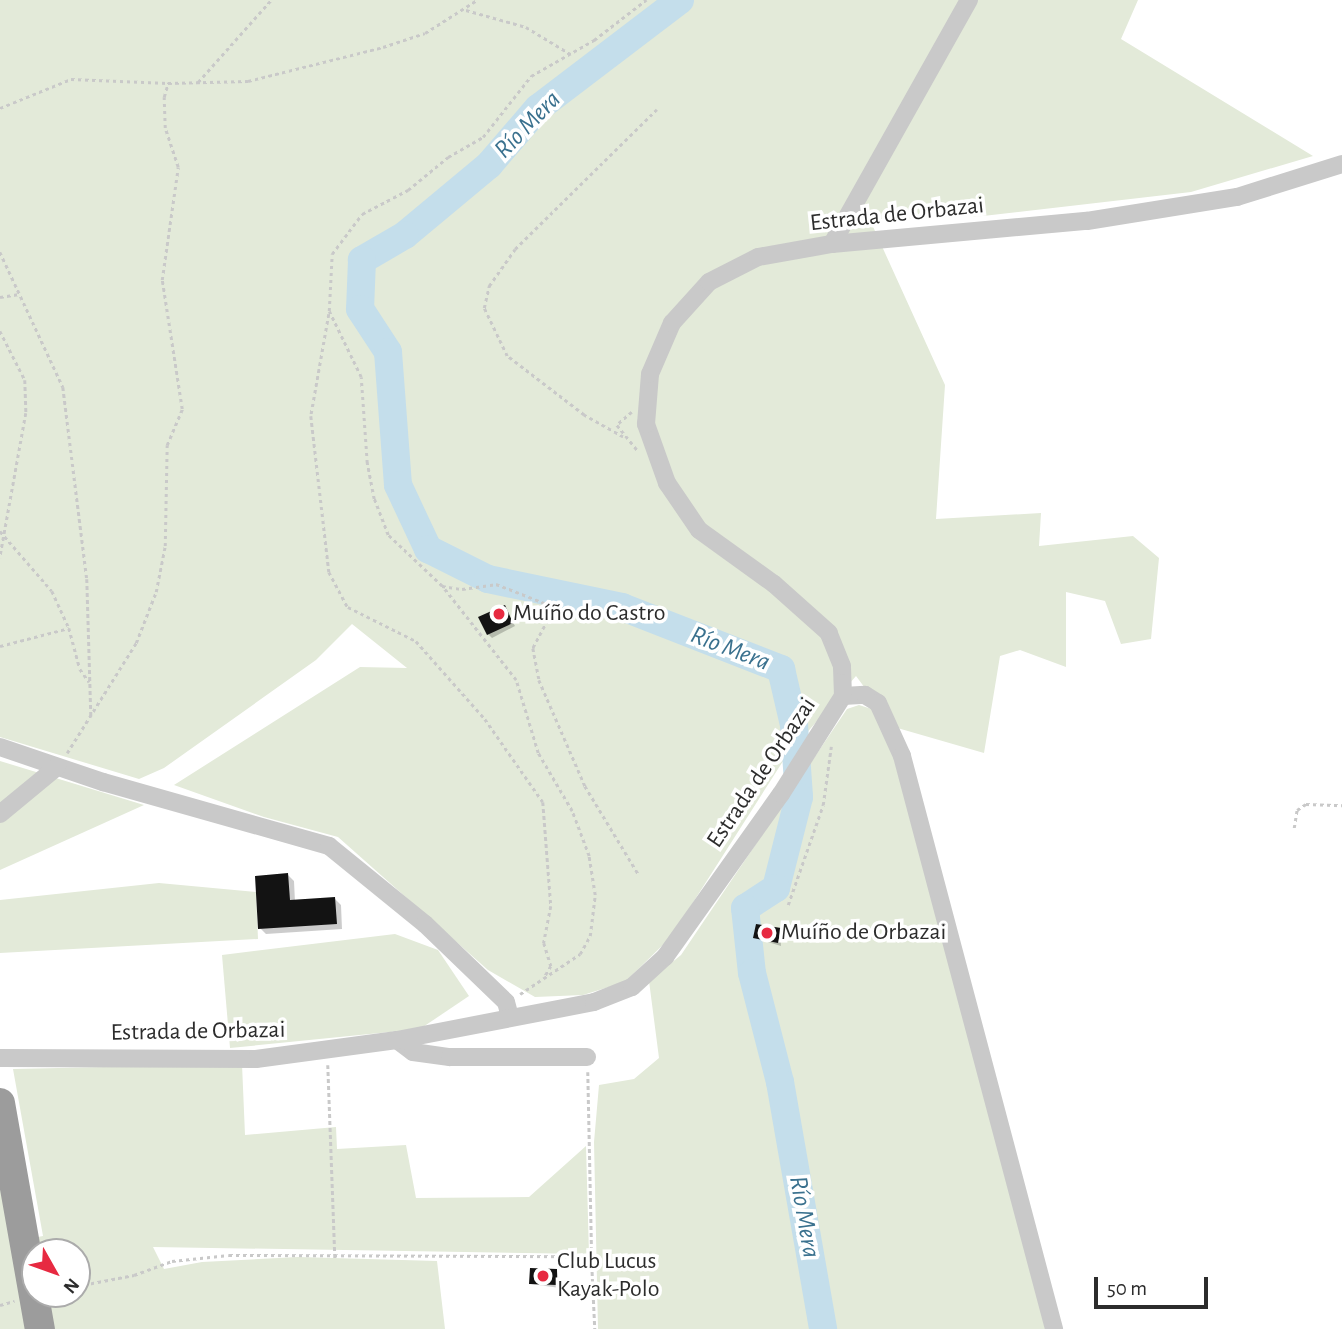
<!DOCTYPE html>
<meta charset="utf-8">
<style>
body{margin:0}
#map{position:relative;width:1342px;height:1329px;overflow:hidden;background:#fff;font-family:"Alegreya Sans",sans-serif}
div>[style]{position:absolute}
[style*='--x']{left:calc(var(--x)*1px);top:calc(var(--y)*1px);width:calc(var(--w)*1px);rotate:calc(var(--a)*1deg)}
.green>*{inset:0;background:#e3ead9}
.shadow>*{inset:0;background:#0003}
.river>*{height:28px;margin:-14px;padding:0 14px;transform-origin:14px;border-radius:14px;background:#c4deeb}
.building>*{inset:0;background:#131313}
.path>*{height:2.5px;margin-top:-1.25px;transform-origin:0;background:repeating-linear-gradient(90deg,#c9c9c9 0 3.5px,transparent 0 7px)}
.minor>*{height:18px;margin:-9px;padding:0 9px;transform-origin:9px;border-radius:9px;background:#c9c9c9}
.trunk>*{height:30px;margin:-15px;padding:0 15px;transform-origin:15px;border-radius:15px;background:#9c9c9c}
.dots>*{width:19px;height:19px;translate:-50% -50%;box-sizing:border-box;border:4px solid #fff;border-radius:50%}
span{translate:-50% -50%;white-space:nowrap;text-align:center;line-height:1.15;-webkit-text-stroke:7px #fff;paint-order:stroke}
.street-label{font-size:24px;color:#2c2c2c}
.poi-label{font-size:24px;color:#2c2c2c}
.left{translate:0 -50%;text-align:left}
.water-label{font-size:26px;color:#3a718e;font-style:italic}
.north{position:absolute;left:21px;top:1238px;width:70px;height:70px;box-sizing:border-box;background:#fff;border:2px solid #ababab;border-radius:50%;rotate:130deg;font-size:19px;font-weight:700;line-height:28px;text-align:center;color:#2c2c2c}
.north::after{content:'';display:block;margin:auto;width:24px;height:32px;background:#e72a41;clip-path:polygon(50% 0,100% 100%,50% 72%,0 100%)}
.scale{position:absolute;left:1094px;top:1277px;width:114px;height:32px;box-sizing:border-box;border:4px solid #2c2c2c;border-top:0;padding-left:9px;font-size:21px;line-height:24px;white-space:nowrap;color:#2c2c2c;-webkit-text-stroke:5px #fff;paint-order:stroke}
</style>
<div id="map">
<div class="green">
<div style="clip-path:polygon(0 0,1138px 0,1121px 39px,1313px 156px,1191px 192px,983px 216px,870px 220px,945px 385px,936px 519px,1041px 513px,1039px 546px,1133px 536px,1159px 558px,1151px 639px,1121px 644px,1105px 601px,1066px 592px,1066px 667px,1020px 650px,1000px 656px,984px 753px,894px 727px,856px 676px,785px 758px,671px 937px,625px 982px,583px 995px,535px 997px,488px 970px,338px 837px,264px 817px,174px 785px,360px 667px,407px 668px,352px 624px,316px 660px,164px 768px,139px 779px,0 737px)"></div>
<div style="clip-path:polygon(859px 705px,878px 711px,898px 758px,1046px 1329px,598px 1329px,594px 1142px,599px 1085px,634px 1079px,659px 1058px,649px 981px,681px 955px,847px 709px)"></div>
<div style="clip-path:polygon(0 761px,144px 805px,0 870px)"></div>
<div style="clip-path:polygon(159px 883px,256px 892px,258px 939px,0 953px,0 900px)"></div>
<div style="clip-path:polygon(395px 934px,438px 950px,469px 996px,420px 1029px,230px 1048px,222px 955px)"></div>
<div style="clip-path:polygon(evenodd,242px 1064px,245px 1135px,336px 1127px,337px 1149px,406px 1145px,416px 1198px,529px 1197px,586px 1146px,589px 1254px,153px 1247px,164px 1269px,202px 1262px,298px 1257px,437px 1261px,445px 1329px,0 1329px,0 1155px,17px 1241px,43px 1236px,13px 1069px,242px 1064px,35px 1252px,77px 1252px,77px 1294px,54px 1294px,56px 1309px,53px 1294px,35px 1294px,35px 1252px)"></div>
</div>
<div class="shadow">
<div style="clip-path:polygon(504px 607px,515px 626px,492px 638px,488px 634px)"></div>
<div style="clip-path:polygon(288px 875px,294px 881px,295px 902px,335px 899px,341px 905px,342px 929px,266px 934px,260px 928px)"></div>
<div style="clip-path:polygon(780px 930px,781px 946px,755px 938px)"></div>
<div style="clip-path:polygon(557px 1270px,560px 1288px,531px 1284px)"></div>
</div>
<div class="river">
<div style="--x:680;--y:0;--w:178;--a:142.7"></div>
<div style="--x:538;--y:108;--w:75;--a:130.7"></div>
<div style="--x:489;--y:165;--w:109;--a:140.2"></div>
<div style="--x:405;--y:235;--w:50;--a:149.8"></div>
<div style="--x:362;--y:260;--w:49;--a:92.3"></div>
<div style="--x:360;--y:309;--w:51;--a:56.9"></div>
<div style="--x:388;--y:352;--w:133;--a:85.7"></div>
<div style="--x:398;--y:485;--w:71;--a:64.9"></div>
<div style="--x:428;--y:549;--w:67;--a:26.6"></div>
<div style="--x:488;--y:579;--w:137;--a:11.8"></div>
<div style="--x:622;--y:607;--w:171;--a:21.3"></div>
<div style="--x:781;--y:669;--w:57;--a:76.9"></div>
<div style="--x:794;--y:725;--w:72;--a:86"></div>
<div style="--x:799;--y:797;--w:94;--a:104.2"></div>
<div style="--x:776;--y:888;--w:37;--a:147"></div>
<div style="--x:745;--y:908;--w:65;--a:83.9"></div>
<div style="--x:752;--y:973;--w:113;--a:75.6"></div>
<div style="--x:780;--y:1082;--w:251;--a:80.1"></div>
</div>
<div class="building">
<div style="clip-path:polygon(505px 605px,513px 623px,487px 635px,478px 617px)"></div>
<div style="clip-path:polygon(288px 873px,290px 900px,335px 897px,337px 924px,258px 929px,255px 876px)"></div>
<div style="clip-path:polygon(756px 924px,781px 928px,778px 943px,753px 938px)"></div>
<div style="clip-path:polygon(530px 1268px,557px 1269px,557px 1285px,529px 1284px)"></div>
</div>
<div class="path">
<div style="--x:466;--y:10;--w:62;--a:15.8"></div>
<div style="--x:526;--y:27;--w:54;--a:31.3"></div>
<div style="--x:198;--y:82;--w:110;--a:-48.3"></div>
<div style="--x:0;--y:108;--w:77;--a:-22.2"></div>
<div style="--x:71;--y:79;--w:97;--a:2.4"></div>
<div style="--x:0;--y:252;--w:149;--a:65"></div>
<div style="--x:63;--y:387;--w:193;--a:82.9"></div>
<div style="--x:87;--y:579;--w:137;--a:88.3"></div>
<div style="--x:0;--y:297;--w:18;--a:-9"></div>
<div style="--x:329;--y:314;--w:104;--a:100"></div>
<div style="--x:311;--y:416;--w:157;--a:83.4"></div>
<div style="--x:329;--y:572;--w:40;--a:62"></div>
<div style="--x:348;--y:607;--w:76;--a:26.6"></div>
<div style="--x:416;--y:641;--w:104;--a:48.5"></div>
<div style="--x:485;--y:719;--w:101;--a:55.1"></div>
<div style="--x:543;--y:802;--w:104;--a:85.6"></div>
<div style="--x:551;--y:906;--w:38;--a:101"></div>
<div style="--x:544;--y:943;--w:24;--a:73"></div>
<div style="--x:551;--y:966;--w:14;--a:120"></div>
<div style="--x:0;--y:331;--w:55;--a:63"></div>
<div style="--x:25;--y:380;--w:33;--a:88"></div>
<div style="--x:26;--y:413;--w:147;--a:100.2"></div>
<div style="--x:632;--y:412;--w:20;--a:139"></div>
<div style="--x:617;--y:425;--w:32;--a:51"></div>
<div style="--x:623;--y:437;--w:45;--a:-150.6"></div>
<div style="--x:584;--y:415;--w:97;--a:-142.5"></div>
<div style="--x:507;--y:356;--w:53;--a:-115.6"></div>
<div style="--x:484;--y:308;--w:23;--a:-77"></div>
<div style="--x:489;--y:286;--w:45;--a:-54.9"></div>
<div style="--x:515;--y:249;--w:199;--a:-44.6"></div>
<div style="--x:0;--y:531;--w:79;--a:49.1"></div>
<div style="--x:52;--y:591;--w:41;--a:65.3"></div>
<div style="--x:442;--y:586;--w:20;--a:9"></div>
<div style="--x:462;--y:589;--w:34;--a:-8"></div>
<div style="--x:496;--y:584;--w:55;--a:21.4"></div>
<div style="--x:547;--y:604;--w:16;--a:86"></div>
<div style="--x:548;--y:620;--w:32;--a:118"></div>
<div style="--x:533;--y:648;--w:33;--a:79"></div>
<div style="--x:539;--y:680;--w:116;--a:66.5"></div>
<div style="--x:585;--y:786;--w:104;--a:58.8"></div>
<div style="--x:0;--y:646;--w:71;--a:-14.6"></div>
<div style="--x:69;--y:628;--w:42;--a:75"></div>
<div style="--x:80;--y:669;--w:16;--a:55"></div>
<div style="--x:67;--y:753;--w:130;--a:-57.9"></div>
<div style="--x:136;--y:643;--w:55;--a:-68.6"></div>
<div style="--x:156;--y:592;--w:47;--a:-78.9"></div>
<div style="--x:165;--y:546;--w:101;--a:-88.9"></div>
<div style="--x:167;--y:445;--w:39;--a:-67"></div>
<div style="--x:182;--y:409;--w:131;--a:-98.8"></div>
<div style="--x:162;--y:280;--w:114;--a:-81.9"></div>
<div style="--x:178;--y:167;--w:41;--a:-108.4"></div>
<div style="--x:165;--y:128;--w:31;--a:-92"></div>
<div style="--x:164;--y:97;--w:15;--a:-74"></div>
<div style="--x:168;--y:83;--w:80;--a:-1.4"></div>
<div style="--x:248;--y:81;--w:139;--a:-14.1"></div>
<div style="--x:383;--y:47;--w:44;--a:-18.4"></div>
<div style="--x:425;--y:33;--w:62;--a:-32.4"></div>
<div style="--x:1294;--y:828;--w:18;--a:-81"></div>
<div style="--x:1297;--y:810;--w:11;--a:-34"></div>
<div style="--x:1306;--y:804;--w:36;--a:2"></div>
<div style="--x:788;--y:905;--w:106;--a:-70.7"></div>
<div style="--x:823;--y:805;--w:59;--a:-82.1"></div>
<div style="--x:520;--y:994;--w:72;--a:-33.7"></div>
<div style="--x:580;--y:954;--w:21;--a:-61"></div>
<div style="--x:590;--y:936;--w:41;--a:-83"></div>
<div style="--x:595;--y:895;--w:39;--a:-99"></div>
<div style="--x:589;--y:856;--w:48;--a:-110.7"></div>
<div style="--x:572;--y:811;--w:67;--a:-120.4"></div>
<div style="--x:538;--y:753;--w:76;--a:-106.8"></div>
<div style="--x:516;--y:680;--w:120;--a:-128.2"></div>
<div style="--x:442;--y:586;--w:74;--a:-136.6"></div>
<div style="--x:388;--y:535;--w:39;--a:-111"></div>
<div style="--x:374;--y:499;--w:37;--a:-101"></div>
<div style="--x:367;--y:463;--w:86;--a:-94"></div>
<div style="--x:361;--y:377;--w:73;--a:-115.9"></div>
<div style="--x:329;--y:311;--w:57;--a:-87"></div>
<div style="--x:332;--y:254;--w:50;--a:-53.1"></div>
<div style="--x:362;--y:214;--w:52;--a:-27.6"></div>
<div style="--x:408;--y:190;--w:52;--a:-39.5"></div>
<div style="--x:448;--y:157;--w:40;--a:-29.7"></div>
<div style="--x:483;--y:137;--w:78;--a:-51.8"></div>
<div style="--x:531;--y:76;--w:73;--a:-29.7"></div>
<div style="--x:594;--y:40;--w:66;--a:-37.6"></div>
<div style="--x:328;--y:1065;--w:193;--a:87.9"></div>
<div style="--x:588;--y:1072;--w:193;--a:88.8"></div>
<div style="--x:77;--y:1286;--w:58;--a:-10.9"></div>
<div style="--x:134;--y:1275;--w:40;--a:-20.2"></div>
<div style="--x:172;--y:1261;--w:57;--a:-6"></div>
<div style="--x:229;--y:1255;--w:347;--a:0.2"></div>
<div style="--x:576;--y:1256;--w:18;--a:29"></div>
<div style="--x:592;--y:1265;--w:64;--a:87.3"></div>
<div style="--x:0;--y:1305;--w:15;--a:-16"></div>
</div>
<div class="minor">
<div style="--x:832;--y:244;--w:280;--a:-60.7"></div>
<div style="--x:843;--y:696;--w:22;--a:-3"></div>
<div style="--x:865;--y:695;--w:15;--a:32"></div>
<div style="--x:878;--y:703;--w:58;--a:65.6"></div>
<div style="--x:902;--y:756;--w:593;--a:75.14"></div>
<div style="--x:0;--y:747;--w:109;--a:18.8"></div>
<div style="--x:103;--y:782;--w:235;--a:15.8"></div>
<div style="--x:329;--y:846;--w:124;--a:39.1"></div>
<div style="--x:425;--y:924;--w:112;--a:43.9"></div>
<div style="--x:506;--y:1002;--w:16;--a:75"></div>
<div style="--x:0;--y:814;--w:74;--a:-39.5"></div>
<div style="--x:397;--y:1040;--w:20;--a:37"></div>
<div style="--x:413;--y:1052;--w:37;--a:8"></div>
<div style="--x:450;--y:1057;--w:137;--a:0"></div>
<div style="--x:0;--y:1058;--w:256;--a:0.2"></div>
<div style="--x:256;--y:1059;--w:142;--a:-7.7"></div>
<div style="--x:397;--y:1040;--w:201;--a:-10.9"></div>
<div style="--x:594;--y:1002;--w:41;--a:-21.5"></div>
<div style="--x:632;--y:987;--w:45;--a:-42.3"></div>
<div style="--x:665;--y:957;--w:200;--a:-54.6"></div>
<div style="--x:781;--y:794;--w:116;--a:-57.7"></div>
<div style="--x:843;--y:696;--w:30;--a:-92"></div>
<div style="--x:842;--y:666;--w:35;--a:-112"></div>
<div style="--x:829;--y:633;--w:74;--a:-138.3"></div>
<div style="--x:774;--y:584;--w:92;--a:-144.2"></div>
<div style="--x:699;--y:530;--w:57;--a:-124.2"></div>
<div style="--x:667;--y:483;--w:63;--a:-109.6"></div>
<div style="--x:646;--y:424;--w:50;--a:-85.4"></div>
<div style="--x:650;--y:374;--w:56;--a:-66.7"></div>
<div style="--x:672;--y:323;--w:55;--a:-47.9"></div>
<div style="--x:709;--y:282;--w:55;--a:-27"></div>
<div style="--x:758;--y:257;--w:75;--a:-10"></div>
<div style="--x:832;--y:244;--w:256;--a:-5.2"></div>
<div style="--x:1087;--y:221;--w:152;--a:-9.1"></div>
<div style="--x:1237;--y:197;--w:110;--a:-17.4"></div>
</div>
<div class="trunk">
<div style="--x:0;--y:1103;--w:230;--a:80"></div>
</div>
<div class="dots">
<div style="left:499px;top:614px;background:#e72a41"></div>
<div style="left:767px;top:933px;background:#e72a41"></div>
<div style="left:543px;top:1276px;background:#e72a41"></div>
</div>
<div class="street-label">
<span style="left:897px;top:215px;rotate:-6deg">Estrada de Orbazai</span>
<span style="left:762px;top:773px;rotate:-56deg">Estrada de Orbazai</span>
<span style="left:198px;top:1032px;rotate:-1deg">Estrada de Orbazai</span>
</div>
<div class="poi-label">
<span class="left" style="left:513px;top:614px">Muíño do Castro</span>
<span class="left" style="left:781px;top:933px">Muíño de Orbazai</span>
<span class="left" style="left:557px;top:1276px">Club Lucus<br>Kayak-Polo</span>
</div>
<div class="water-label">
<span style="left:528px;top:125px;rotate:-46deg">Río Mera</span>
<span style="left:730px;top:649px;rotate:21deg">Río Mera</span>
<span style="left:804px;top:1217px;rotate:80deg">Río Mera</span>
</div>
<div class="north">N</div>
<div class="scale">50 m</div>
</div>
